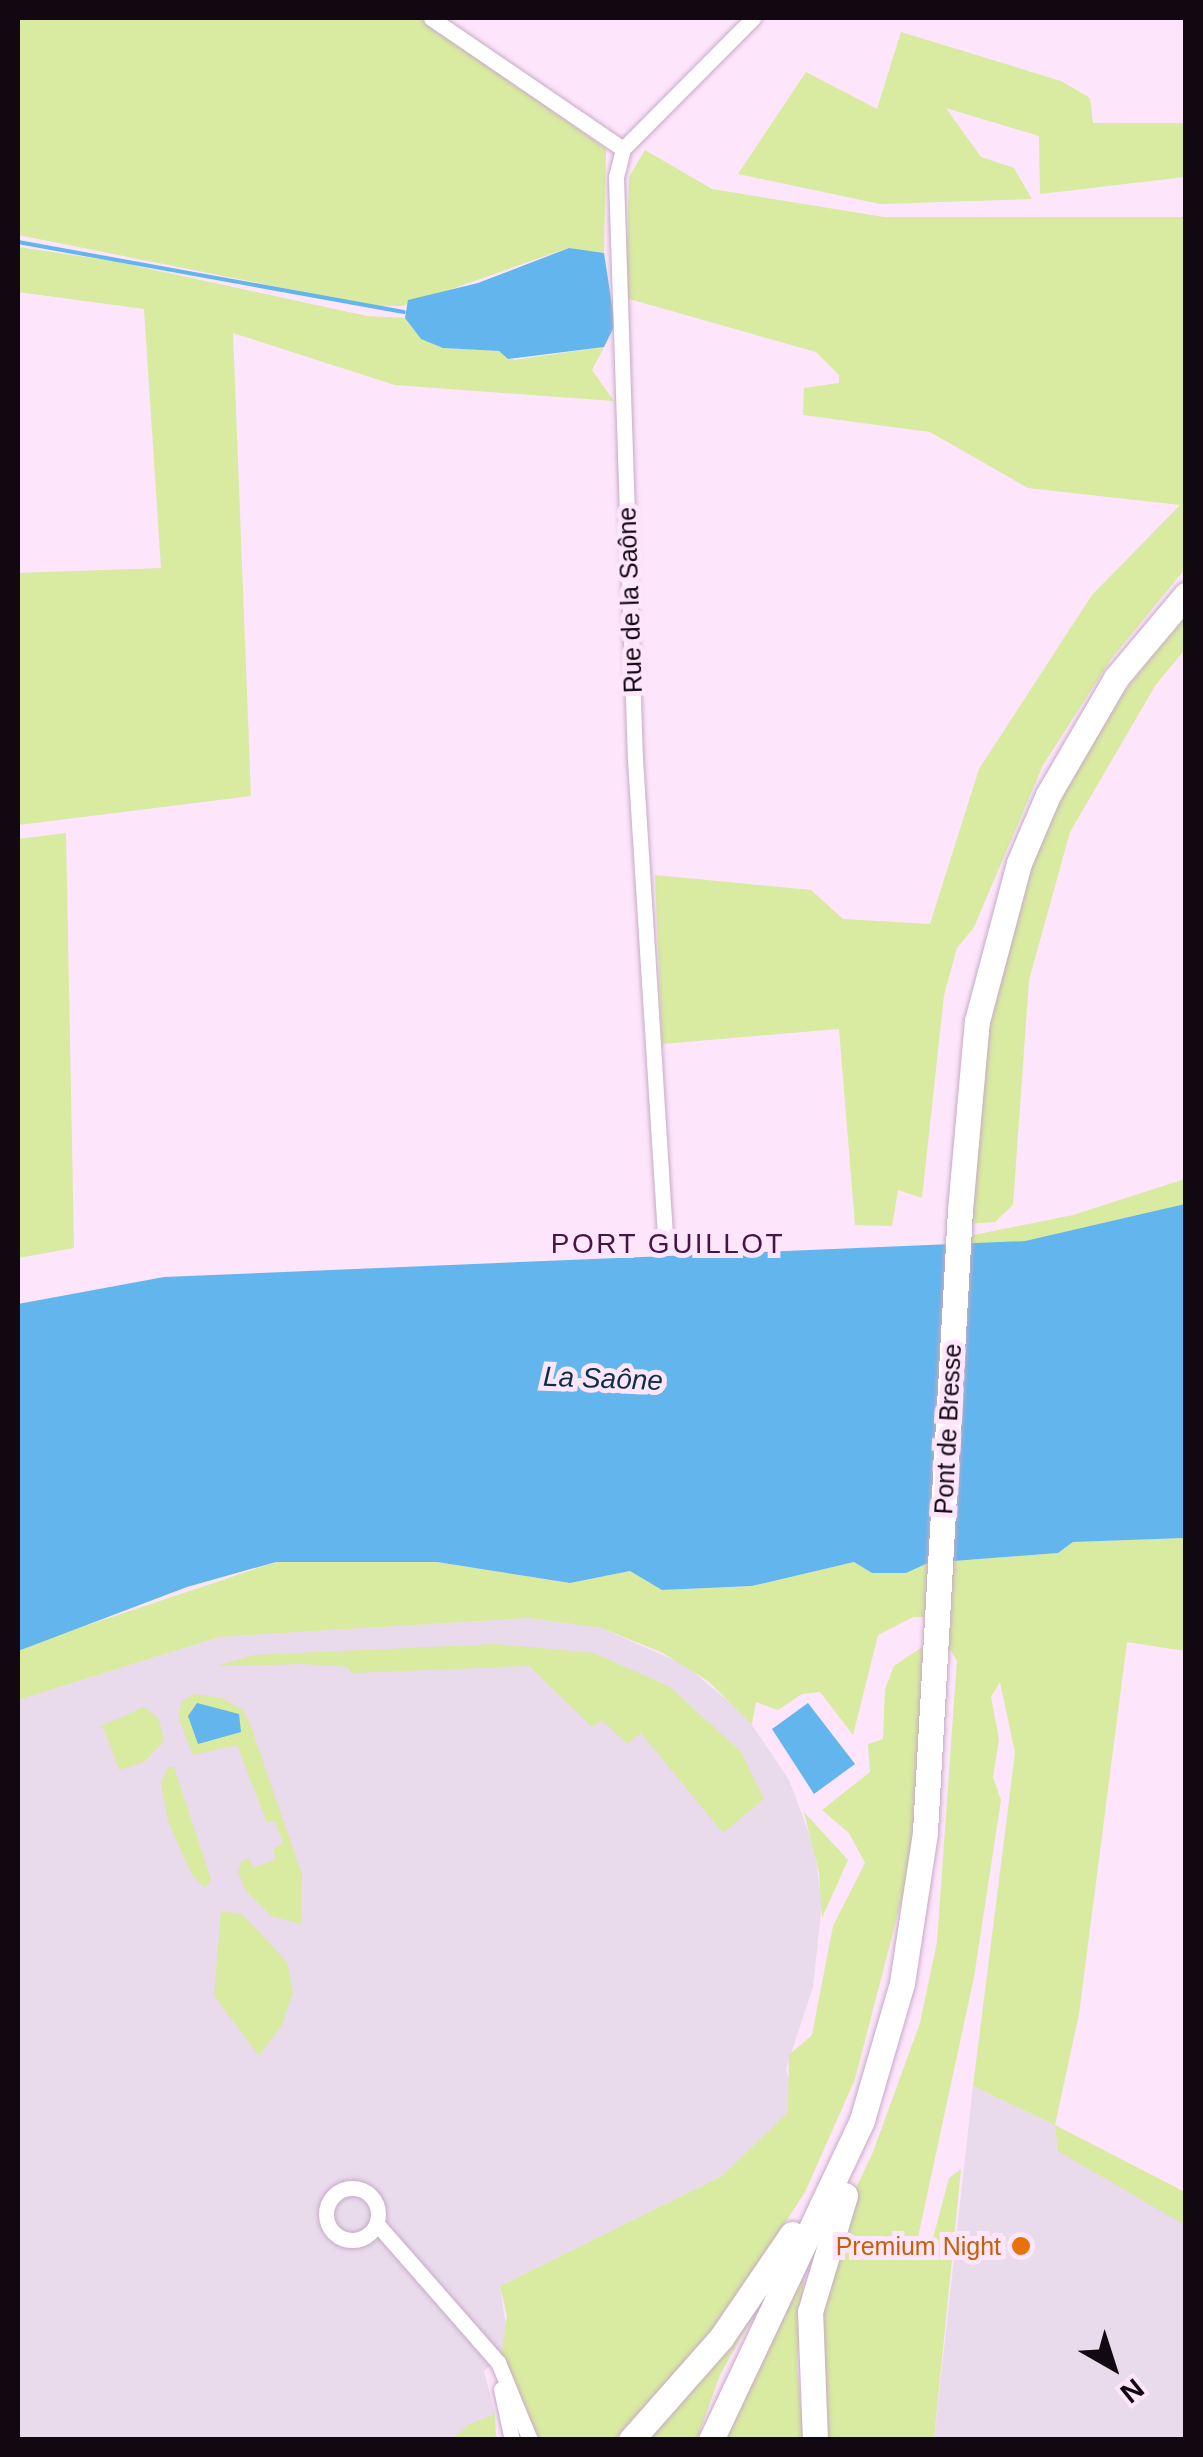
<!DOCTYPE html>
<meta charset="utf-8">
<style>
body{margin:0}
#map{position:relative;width:1203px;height:2457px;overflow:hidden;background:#fde5fb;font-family:Arial,sans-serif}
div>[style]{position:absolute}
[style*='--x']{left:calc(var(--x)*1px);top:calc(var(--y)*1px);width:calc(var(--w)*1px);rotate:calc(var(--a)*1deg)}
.industrial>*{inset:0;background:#e9daec}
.green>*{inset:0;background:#d9eaa1}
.water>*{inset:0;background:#63b5ed}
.stream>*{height:4px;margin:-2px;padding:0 2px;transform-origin:2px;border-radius:2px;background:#63b5ed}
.roads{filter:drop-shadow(0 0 2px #c6aac5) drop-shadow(0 0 2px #c6aac5)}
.street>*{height:15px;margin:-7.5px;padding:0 7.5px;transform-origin:7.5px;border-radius:7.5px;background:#fff}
.street>.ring{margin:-7.5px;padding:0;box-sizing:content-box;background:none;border:15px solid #fff;border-radius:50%}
.primary>*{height:25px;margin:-12.5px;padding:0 12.5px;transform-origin:12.5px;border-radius:12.5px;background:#fff}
.dots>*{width:28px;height:28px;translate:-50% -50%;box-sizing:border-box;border:5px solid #fde5fb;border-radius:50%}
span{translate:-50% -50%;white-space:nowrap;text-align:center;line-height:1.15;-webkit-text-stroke:10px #fde5fb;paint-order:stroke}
.street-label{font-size:25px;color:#110811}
.food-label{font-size:25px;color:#c56008}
.right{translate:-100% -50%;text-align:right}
.neighbourhood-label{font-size:28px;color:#481443;letter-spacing:2.5px}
.water-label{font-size:28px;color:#0c3047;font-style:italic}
.frame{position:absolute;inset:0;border:20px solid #110811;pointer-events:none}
.north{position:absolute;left:1063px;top:2317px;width:100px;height:100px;-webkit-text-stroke:8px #fde5fb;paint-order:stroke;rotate:141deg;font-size:28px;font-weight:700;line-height:40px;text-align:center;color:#110811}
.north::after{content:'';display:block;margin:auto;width:35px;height:45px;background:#110811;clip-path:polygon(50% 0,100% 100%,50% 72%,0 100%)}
</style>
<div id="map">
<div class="industrial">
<div style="clip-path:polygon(529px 1618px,601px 1628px,685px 1665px,746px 1716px,789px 1780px,814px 1847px,822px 1903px,813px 1987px,786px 2069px,793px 2096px,788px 2112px,722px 2176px,500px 2286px,507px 2333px,501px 2357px,484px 2371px,495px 2414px,452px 2439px,18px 2439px,18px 1700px,219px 1637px)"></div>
<div style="clip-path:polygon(973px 2086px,1055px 2125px,1185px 2225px,1185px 2439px,934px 2440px)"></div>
</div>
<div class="green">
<div style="clip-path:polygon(18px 18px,420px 18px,606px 149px,604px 253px,568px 248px,403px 306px,374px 306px,18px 235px)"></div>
<div style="clip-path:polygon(901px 32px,1061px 81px,1090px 98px,1093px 123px,1185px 123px,1185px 177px,1040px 194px,1039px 136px,946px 108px,981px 157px,1014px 168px,1032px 199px,880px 204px,738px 174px,806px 72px,877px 109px)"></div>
<div style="clip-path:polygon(645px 150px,712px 189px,884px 217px,1185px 217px,1185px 569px,1111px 659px,1043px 765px,974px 927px,957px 948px,944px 995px,922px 1198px,898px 1190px,892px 1226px,855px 1225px,839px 1029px,662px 1044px,655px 875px,811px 890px,843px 919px,930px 924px,979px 769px,1092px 595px,1180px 505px,1028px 488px,930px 432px,803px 415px,804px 388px,839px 383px,839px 375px,816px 352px,626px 298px,629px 177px)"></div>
<div style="clip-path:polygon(18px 247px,113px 261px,367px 316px,405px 318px,421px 339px,444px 348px,500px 351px,514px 360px,604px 347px,592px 370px,614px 401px,395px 385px,233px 333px,251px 796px,18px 825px,18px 573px,161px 568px,144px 309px,18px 292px)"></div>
<div style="clip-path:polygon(1185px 612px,1185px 649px,1155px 686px,1070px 832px,1029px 980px,1013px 1205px,995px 1222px,968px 1224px,993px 996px,1022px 889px,1061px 794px,1103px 720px)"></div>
<div style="clip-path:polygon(66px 833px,74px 1248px,18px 1258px,18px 839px)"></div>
<div style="clip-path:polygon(1185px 1179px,1185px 1204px,1178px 1206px,1025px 1241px,969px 1245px,969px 1236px,1073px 1215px)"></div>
<div style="clip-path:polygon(1185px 1538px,1185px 1651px,1127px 1642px,1079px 2014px,1055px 2125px,1185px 2192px,1185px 2225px,1058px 2151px,1055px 2125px,973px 2086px,1015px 1753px,1000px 1682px,991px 1697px,999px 1739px,993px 1777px,1001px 1800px,974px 1977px,915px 2251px,930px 2249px,949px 2178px,961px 2169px,934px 2439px,820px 2439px,814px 2341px,834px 2235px,873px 2152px,920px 2023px,937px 1942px,957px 1660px,927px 1617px,913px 1617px,878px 1635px,853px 1735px,820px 1692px,802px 1694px,778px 1710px,756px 1702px,752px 1724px,708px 1681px,661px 1652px,601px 1628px,529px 1618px,219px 1637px,18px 1700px,18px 1651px,28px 1645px,276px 1562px,437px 1562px,570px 1583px,630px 1571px,663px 1590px,753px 1586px,854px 1562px,872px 1573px,906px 1573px,928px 1563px,1058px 1553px,1073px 1542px)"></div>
<div style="clip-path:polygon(928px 1643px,910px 1867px,855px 2079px,805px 2192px,719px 2325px,615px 2439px,539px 2439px,501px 2357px,507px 2316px,500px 2286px,722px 2176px,788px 2112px,789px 2055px,812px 2035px,833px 1926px,865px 1863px,849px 1833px,822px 1810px,870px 1772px,868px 1744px,883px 1739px,885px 1689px,894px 1666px)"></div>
<div style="clip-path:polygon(496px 1644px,594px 1653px,670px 1687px,741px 1752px,764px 1799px,723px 1833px,641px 1733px,627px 1744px,602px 1720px,592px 1727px,529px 1666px,351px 1673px,349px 1667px,303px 1664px,217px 1666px,254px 1655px)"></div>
<div style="clip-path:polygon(194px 1694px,222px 1698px,243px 1710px,251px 1727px,302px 1874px,301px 1924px,271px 1916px,245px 1889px,238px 1872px,241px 1862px,249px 1858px,253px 1868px,276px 1859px,273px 1849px,283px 1843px,275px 1821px,267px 1823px,237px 1745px,193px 1755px,179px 1719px,181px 1702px)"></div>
<div style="clip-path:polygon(144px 1707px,159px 1719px,164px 1741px,144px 1762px,119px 1770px,103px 1727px,97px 1728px)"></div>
<div style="clip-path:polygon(168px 1767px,174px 1767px,211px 1879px,205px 1888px,191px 1873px,168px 1821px,161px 1783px)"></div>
<div style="clip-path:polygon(804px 1812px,848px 1860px,822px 1918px,819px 1873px)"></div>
<div style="clip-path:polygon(221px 1911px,242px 1914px,287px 1962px,293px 1992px,282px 2025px,259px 2056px,214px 1996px)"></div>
<div style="clip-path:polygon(794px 2242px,720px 2375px,697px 2439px,639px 2440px)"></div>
<div style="clip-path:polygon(805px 2266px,797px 2365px,804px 2439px,723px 2440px)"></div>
<div style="clip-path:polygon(495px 2414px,496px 2439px,452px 2439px,470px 2424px)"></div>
</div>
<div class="water">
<div style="clip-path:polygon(569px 248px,604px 253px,615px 325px,604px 347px,508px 359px,499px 351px,443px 348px,421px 339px,405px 318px,408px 300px,478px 283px)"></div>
<div style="clip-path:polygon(1185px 1204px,1185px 1538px,1073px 1542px,1058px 1553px,928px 1563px,906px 1573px,872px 1573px,854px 1562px,752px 1586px,662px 1590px,630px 1571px,570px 1583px,437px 1562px,276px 1562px,187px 1587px,18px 1651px,18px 1304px,164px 1277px,1025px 1241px)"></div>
<div style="clip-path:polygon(197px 1703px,239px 1714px,241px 1732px,198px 1744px,188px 1716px)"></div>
<div style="clip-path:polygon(808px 1703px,855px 1764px,814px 1794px,772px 1729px)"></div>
</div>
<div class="stream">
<div style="--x:18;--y:242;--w:392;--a:10.3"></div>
</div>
<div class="roads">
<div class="street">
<div style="--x:431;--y:18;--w:232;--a:34.3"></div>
<div style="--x:665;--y:1236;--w:477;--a:-93.6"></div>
<div style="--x:635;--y:760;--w:583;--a:-91.87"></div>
<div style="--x:616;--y:177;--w:29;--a:-76"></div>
<div style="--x:623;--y:149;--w:185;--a:-45.2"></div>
<div class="ring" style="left:326px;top:2188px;width:37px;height:37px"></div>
<div style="--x:377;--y:2224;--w:184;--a:48.8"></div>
<div style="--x:498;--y:2362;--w:84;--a:67.7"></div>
<div style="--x:501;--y:2389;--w:52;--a:77.8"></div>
</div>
<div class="primary">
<div style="--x:631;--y:2440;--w:136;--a:-48.6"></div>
<div style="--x:721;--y:2338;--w:126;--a:-55.7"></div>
<div style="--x:711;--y:2440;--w:354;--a:-64.7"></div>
<div style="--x:862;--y:2120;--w:143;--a:-73.7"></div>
<div style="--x:902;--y:1983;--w:153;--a:-81.3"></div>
<div style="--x:925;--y:1832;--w:623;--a:-86.78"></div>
<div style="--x:960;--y:1210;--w:190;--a:-84.9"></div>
<div style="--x:977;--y:1021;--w:163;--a:-75.1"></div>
<div style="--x:1019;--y:863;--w:74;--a:-66.9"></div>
<div style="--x:1048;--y:795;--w:135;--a:-59.8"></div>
<div style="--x:1116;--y:678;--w:109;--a:-49.9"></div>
<div style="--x:815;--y:2440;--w:128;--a:-92.2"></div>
<div style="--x:810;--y:2312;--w:122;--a:-73.3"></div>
</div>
</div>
<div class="dots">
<div style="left:1021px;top:2246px;background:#e8710a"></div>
</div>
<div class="street-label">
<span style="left:630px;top:600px;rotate:-92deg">Rue de la Saône</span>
<span style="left:948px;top:1429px;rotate:-87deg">Pont de Bresse</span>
</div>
<div class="food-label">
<span class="right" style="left:1001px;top:2246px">Premium Night</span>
</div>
<div class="neighbourhood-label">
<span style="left:668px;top:1244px">PORT GUILLOT</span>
</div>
<div class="water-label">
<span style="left:603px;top:1379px;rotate:2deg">La Saône</span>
</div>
<div class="frame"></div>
<div class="north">N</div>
</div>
